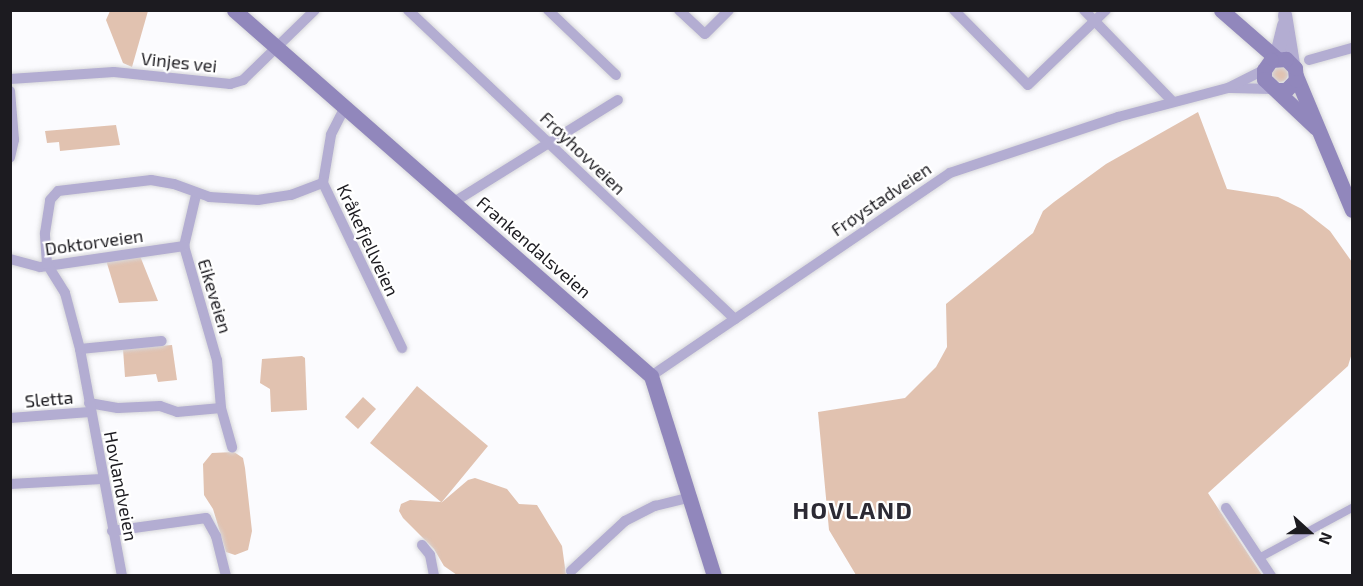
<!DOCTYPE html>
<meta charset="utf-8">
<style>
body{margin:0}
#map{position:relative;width:1363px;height:586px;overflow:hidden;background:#fbfbfe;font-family:"Exo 2",sans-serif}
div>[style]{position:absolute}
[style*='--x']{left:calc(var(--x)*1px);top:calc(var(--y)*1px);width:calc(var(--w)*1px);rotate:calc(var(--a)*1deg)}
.green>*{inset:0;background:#e1c2b0}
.round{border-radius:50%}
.roads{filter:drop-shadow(0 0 2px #d7d7da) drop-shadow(0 0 2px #d7d7da)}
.pedestrian>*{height:8px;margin:-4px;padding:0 4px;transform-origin:4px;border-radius:4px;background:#b3add2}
.minor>*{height:10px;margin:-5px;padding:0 5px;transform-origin:5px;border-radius:5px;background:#b3add2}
.tertiary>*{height:14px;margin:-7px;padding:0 7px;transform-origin:7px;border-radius:7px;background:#b3add2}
.secondary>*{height:15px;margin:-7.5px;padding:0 7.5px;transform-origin:7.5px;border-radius:7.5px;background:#9187bc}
span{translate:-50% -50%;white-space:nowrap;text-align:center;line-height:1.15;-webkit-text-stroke:4.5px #fff;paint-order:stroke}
.street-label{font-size:18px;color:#1c1b20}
.district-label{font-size:24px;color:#2c2a34;font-weight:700;letter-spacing:1.5px}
.frame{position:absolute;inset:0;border:12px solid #1c1b20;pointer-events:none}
.north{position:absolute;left:1279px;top:502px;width:60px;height:60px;-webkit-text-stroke:4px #fff;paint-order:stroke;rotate:111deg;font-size:16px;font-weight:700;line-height:24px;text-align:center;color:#1c1b20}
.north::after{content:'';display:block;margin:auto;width:21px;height:27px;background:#1c1b20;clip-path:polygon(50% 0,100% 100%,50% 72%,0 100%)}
</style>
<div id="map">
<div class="green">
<div style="clip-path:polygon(110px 11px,148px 11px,132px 67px,123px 63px,106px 20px)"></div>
<div class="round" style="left:1272px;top:66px;width:16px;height:16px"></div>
<div style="clip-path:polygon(1198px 112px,1227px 189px,1278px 197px,1302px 209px,1330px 231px,1352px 262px,1352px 353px,1348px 366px,1208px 493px,1262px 575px,856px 575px,829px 530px,818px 412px,905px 398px,936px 367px,947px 347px,946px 304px,1033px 233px,1043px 211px,1054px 202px,1106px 164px)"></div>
<div style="clip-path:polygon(116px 125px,120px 145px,60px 151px,59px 142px,47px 143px,45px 131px)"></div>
<div style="clip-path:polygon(140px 256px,158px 301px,119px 303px,106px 260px)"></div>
<div style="clip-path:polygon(172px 345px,177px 380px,158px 382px,156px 374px,125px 377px,123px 349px)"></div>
<div style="clip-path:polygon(302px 356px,305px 358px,307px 410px,271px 412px,270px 389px,260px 383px,262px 359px)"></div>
<div style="clip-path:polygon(417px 386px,488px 446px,441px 503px,468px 480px,475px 478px,507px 489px,519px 504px,537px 505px,562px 546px,566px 575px,457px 575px,444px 566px,434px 549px,403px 518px,399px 511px,401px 504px,410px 500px,441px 502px,370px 443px)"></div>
<div style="clip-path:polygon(363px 397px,376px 409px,358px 429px,345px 417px)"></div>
<div style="clip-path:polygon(234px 452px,243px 458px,245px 468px,252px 531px,248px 550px,235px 555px,226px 552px,213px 509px,204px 495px,203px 464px,212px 453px)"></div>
</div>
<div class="roads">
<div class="pedestrian">
<div style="--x:1259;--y:558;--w:106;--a:-28.3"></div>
</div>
<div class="minor">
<div style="--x:408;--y:10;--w:450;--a:43.4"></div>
<div style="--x:548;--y:10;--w:94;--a:43.7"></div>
<div style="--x:679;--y:10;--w:35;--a:43"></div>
<div style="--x:705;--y:34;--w:34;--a:-45"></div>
<div style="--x:954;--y:10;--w:105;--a:45.4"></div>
<div style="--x:1028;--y:85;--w:108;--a:-43.9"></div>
<div style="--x:1084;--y:10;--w:128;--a:45.9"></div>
<div style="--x:1309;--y:60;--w:45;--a:-15.6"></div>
<div style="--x:10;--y:79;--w:104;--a:-3.9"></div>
<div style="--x:114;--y:72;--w:117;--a:5.9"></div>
<div style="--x:230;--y:84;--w:14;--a:-17"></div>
<div style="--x:243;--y:80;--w:100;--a:-44.2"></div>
<div style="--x:1231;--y:88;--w:41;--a:1.4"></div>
<div style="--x:10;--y:91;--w:49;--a:85.3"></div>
<div style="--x:14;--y:140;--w:18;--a:103"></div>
<div style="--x:344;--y:109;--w:29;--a:117"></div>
<div style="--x:331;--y:135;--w:49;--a:99.5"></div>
<div style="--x:323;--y:183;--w:183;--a:64.4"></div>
<div style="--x:196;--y:195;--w:52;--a:103.2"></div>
<div style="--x:184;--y:246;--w:119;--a:73.9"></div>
<div style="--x:217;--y:360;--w:48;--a:85.2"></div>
<div style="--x:454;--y:202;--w:193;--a:-31.9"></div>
<div style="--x:10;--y:259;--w:31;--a:15"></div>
<div style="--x:40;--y:267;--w:146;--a:-8.3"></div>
<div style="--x:80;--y:349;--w:82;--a:-5.6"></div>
<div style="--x:651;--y:376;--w:361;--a:-34.2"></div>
<div style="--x:950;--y:173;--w:177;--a:-18.4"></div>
<div style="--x:1118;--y:117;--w:114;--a:-14.8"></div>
<div style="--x:1228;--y:88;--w:40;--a:-26.6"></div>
<div style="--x:89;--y:403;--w:29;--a:10"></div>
<div style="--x:118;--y:408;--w:42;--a:-2.7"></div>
<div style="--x:160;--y:406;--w:18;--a:19"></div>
<div style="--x:177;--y:412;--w:44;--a:-5.2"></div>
<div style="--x:221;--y:408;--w:41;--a:74.2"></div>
<div style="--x:10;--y:418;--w:80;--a:-4.3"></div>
<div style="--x:10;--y:484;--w:92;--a:-3.1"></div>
<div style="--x:1226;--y:508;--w:82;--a:56.5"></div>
<div style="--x:112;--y:531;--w:95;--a:-7.9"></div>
<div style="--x:206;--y:518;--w:21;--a:61"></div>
<div style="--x:216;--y:536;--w:41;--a:76"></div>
<div style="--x:422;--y:545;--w:13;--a:51"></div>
<div style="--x:430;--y:555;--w:21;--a:79"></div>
<div style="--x:571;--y:571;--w:74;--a:-42.8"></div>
<div style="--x:625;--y:521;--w:34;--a:-27"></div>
<div style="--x:655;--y:506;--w:36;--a:-14"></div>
<div style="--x:122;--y:576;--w:231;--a:-100.5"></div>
<div style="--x:80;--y:349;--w:58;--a:-105"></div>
<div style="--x:65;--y:293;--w:34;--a:-122"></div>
<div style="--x:47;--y:264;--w:31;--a:-94"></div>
<div style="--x:45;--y:233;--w:33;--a:-81"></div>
<div style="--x:50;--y:200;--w:12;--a:-48"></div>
<div style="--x:58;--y:191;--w:94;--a:-6.7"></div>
<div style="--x:151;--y:180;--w:23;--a:10"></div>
<div style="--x:174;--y:184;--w:37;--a:20"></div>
<div style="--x:209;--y:197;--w:49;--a:3.5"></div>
<div style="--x:258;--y:200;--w:33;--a:-9"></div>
<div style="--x:291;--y:195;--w:34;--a:-21"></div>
</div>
<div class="tertiary">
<div style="--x:1285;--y:15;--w:50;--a:80.7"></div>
<div style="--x:1276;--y:58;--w:34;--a:-76"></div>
</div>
<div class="secondary">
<div style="--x:234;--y:10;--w:555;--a:41.27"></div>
<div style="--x:651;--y:376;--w:210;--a:72.5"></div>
<div style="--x:1221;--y:10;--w:73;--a:41.1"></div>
<div style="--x:1296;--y:76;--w:145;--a:67.3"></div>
<div style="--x:1277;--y:90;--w:9;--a:0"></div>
<div style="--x:1286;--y:90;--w:14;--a:-45"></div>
<div style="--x:1296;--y:80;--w:12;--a:-95"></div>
<div style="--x:1295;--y:68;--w:13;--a:-135"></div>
<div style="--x:1286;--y:59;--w:15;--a:176"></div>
<div style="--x:1271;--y:60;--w:12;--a:125"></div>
<div style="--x:1264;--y:70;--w:9;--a:90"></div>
<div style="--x:1264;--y:79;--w:71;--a:43.3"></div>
</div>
</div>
<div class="street-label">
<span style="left:179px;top:62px;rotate:6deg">Vinjes vei</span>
<span style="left:583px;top:153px;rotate:44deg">Frøyhovveien</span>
<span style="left:881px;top:199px;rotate:-34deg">Frøystadveien</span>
<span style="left:368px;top:240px;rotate:65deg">Kråkefjellveien</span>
<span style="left:94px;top:242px;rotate:-8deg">Doktorveien</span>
<span style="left:534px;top:247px;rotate:41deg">Frankendalsveien</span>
<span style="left:215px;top:296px;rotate:73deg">Eikeveien</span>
<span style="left:49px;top:399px;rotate:-5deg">Sletta</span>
<span style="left:121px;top:486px;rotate:79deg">Hovlandveien</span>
</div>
<div class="district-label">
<span style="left:853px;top:510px">HOVLAND</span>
</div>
<div class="frame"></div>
<div class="north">N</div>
</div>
